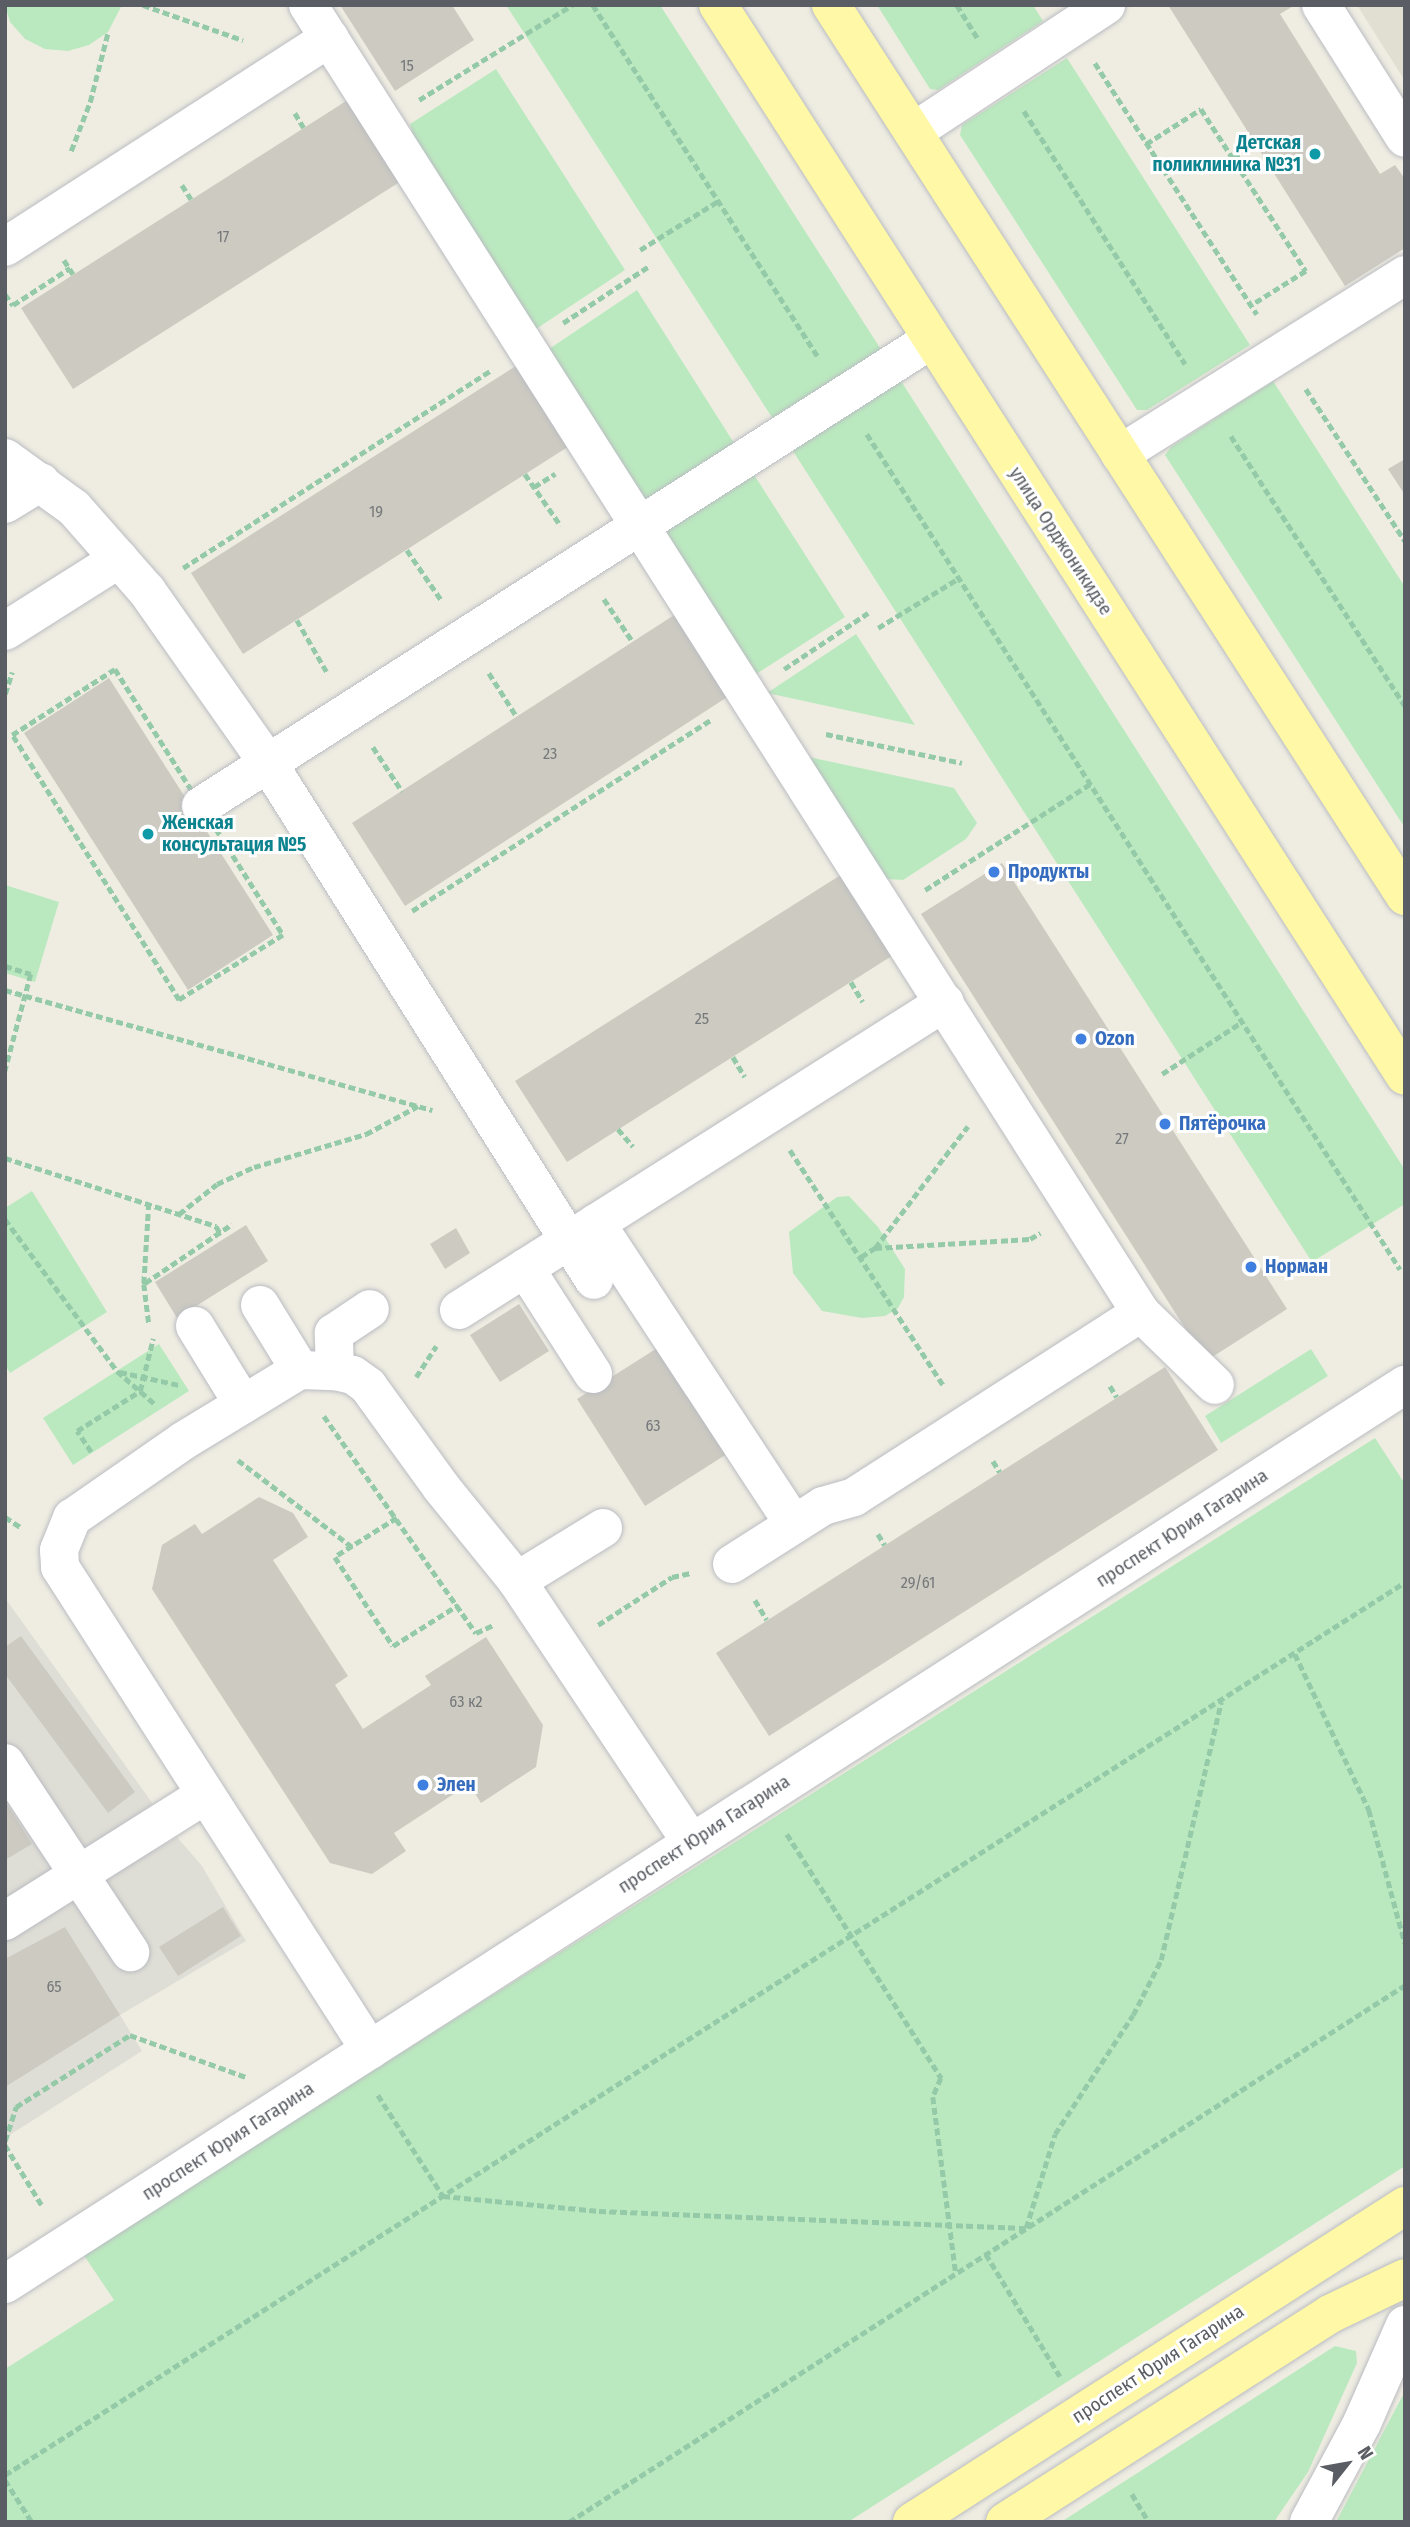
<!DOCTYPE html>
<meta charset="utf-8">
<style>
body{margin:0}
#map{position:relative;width:1410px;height:2527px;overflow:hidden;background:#efede2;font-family:"Fira Sans Condensed",sans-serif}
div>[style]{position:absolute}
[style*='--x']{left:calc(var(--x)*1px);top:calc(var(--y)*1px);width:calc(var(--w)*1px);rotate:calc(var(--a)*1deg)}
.industrial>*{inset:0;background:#dfded6}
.education>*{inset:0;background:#e1dfd2}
.green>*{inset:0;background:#bbe9bf}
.building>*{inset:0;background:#cccac1}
.path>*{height:4.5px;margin-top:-2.25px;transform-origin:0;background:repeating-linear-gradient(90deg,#94caa8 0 7px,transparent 0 10.5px)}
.roads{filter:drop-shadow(0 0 2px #babcc2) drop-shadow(0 0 2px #babcc2)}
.minor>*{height:38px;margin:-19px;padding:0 19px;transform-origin:19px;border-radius:19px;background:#fff}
.major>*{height:38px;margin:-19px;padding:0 19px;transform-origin:19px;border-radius:19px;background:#fff8a6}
.dots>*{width:19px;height:19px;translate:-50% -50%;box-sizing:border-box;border:4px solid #fff;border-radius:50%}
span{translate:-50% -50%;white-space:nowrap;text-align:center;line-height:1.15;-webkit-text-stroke:6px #fff;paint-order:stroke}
.number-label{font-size:16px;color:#76797b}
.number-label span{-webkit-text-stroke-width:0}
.culture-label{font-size:19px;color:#0d838f;font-weight:700}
.right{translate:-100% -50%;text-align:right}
.left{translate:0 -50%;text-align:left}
.street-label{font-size:19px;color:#5a5e64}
.shop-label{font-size:19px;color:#366cbe;font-weight:700}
.frame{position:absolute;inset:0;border:7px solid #5a5e64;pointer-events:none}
.north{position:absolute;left:1312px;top:2429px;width:70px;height:70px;-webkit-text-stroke:5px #fff;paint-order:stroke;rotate:59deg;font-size:19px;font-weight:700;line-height:28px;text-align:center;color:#5a5e64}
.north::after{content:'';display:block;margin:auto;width:24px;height:32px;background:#5a5e64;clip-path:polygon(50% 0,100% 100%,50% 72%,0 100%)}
</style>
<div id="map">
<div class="industrial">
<div style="clip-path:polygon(5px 1598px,153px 1804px,129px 1820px,153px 1852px,177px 1837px,202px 1866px,246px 1941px,120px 2015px,142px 2051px,5px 2138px)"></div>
</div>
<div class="education">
<div style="clip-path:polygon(1357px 5px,1405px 5px,1405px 81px)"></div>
</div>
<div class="green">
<div style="clip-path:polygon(5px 5px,122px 5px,108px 32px,89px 45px,68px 51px,45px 49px,25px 39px,10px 22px)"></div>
<div style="clip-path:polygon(506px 5px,660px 5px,882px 351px,773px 419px)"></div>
<div style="clip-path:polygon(877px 5px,1033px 5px,1043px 21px,938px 90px,930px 89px)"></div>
<div style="clip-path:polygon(1067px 58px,1250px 345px,1147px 410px,1137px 410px,960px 135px,962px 125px)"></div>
<div style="clip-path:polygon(496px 69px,625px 270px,530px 333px,420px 157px,410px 124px)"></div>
<div style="clip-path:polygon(637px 290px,734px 443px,639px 505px,543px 353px)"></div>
<div style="clip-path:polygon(901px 381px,1405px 1170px,1405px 1204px,1312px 1262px,791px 448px)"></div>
<div style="clip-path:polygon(1273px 381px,1405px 587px,1405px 828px,1165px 455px,1171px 447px)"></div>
<div style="clip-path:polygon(751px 470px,845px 617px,750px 678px,656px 532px)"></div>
<div style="clip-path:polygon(856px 634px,915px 725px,767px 693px)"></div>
<div style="clip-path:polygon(804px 756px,954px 788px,977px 823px,966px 839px,903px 880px,886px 879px)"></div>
<div style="clip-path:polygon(5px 885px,59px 902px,35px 982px,5px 973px)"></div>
<div style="clip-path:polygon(32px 1191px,107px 1312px,10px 1373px,5px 1365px,5px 1208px)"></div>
<div style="clip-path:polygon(849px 1196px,878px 1227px,905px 1269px,904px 1297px,898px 1308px,885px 1316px,862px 1318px,822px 1311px,793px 1273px,789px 1232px,837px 1197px)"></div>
<div style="clip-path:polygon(159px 1344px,189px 1391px,73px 1465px,43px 1418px)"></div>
<div style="clip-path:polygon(1311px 1349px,1328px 1376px,1221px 1443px,1205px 1416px)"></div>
<div style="clip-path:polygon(1375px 1438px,1405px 1484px,1405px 2166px,848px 2522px,5px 2522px,5px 2369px,114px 2300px,83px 2254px)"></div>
<div style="clip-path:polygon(1335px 2346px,1356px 2351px,1357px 2363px,1308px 2472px,1274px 2522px,1061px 2522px)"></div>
<div style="clip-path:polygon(1405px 2391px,1405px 2522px,1336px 2522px)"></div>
</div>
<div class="building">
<div style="clip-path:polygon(340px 5px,452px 5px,474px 40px,395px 91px)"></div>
<div style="clip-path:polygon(1168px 5px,1295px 5px,1280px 14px,1380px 174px,1395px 165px,1405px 179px,1405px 248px,1345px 286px)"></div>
<div style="clip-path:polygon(354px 96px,406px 178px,73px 389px,21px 308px)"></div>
<div style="clip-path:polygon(522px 362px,574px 443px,243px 654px,191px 573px)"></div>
<div style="clip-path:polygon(1405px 459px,1405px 495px,1388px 469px)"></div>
<div style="clip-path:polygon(682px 610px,735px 692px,405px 906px,352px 823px)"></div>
<div style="clip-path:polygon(109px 678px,273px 935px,188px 990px,24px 733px)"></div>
<div style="clip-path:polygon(1002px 863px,1287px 1309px,1206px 1361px,921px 914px)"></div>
<div style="clip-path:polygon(847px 871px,898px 952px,567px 1162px,515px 1081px)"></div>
<div style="clip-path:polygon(246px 1225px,268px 1261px,177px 1318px,155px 1282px)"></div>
<div style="clip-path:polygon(456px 1228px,470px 1253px,445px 1269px,430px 1244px)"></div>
<div style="clip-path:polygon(519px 1304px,549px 1351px,500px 1382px,470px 1335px)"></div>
<div style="clip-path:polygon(662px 1345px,730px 1452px,645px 1506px,577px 1399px)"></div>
<div style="clip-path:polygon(1165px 1367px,1218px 1450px,769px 1736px,716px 1653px)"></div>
<div style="clip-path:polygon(259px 1497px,293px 1513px,308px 1537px,273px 1560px,348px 1676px,335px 1685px,363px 1729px,431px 1685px,425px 1676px,486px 1637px,543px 1725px,536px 1767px,481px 1803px,469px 1784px,394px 1833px,406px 1851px,372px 1874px,330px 1863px,152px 1589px,162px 1545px,195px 1524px,202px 1534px)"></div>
<div style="clip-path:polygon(21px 1636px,135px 1792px,108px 1813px,5px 1674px,5px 1647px)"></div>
<div style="clip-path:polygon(5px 1801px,32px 1844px,5px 1860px)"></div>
<div style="clip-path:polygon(223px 1907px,241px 1936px,178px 1976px,159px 1947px)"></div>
<div style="clip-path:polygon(65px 1927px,120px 2015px,5px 2087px,5px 1959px)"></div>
</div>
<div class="path">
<div style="--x:143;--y:5;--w:106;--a:19.3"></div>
<div style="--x:593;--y:5;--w:420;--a:57.4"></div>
<div style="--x:957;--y:5;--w:40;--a:58"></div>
<div style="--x:1095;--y:63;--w:299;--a:57.2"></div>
<div style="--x:419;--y:100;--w:180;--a:-31.8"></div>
<div style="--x:1024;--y:111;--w:300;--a:57.5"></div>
<div style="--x:295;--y:113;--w:17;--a:59"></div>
<div style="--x:1146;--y:144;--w:65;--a:-32.5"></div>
<div style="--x:1201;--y:109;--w:193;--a:57.1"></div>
<div style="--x:1306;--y:271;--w:64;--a:147.8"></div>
<div style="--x:71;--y:151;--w:53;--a:-68.8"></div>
<div style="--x:90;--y:102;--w:72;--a:-75.6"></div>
<div style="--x:1233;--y:158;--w:26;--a:-32"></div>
<div style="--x:182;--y:185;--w:17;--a:57"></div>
<div style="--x:640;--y:250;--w:92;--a:-32.1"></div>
<div style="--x:64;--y:260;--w:17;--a:57"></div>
<div style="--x:5;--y:294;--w:14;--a:54"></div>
<div style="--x:13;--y:305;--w:68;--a:-33"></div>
<div style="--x:563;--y:323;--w:103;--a:-33.5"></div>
<div style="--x:1306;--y:389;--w:181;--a:56.9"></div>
<div style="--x:867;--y:434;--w:991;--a:57.45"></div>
<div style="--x:1231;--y:436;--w:321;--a:57.2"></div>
<div style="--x:525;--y:474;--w:63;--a:55.3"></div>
<div style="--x:534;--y:487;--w:25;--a:-32"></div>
<div style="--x:407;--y:550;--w:62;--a:55.5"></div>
<div style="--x:183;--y:568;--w:366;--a:-32.7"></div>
<div style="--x:604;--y:599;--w:52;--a:56"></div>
<div style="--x:297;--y:620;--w:62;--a:60.1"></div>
<div style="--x:878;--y:628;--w:95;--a:-31.7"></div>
<div style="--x:115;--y:669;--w:315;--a:57.7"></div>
<div style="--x:283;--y:935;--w:123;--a:148"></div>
<div style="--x:179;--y:1000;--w:313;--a:-122.2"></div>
<div style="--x:12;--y:735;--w:122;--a:-32.7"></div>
<div style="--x:784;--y:669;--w:101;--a:-33.7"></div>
<div style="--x:489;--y:673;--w:52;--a:57.5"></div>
<div style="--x:5;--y:694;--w:23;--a:-72"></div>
<div style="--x:826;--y:734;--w:139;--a:12"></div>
<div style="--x:373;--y:747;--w:53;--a:56.6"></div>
<div style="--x:925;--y:890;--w:196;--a:-32.7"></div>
<div style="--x:412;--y:911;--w:355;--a:-32.6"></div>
<div style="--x:5;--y:966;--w:27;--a:17"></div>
<div style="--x:31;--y:974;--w:100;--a:105"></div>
<div style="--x:851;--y:982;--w:23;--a:59"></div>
<div style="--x:5;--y:990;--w:444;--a:15.7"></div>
<div style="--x:733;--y:1057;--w:23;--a:59"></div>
<div style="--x:1162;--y:1074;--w:95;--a:-33"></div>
<div style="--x:618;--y:1129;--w:23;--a:49"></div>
<div style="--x:790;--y:1150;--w:282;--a:56.9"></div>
<div style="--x:5;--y:1158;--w:222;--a:17.9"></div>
<div style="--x:216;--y:1226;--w:8;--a:60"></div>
<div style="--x:149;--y:1203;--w:81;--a:93.5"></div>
<div style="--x:144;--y:1284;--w:40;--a:82.9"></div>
<div style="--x:179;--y:1214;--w:48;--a:-38.3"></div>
<div style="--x:217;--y:1184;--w:41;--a:-24.7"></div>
<div style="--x:254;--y:1167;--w:117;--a:-16.4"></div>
<div style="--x:366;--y:1134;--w:59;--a:-28.3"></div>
<div style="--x:5;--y:1219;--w:189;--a:53.6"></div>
<div style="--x:117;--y:1371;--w:52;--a:41.1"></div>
<div style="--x:875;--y:1248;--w:155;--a:-3.3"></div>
<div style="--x:1030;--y:1239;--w:12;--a:-31"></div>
<div style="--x:861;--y:1257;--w:17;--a:-33"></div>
<div style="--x:875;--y:1248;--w:153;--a:-52.7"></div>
<div style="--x:145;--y:1283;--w:105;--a:-34.1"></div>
<div style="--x:120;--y:1372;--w:60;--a:12.4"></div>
<div style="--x:416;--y:1377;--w:37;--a:-57"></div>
<div style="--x:1110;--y:1386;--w:13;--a:58"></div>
<div style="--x:324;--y:1416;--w:265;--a:55"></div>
<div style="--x:476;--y:1633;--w:19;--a:-25"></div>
<div style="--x:91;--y:1452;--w:25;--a:-124"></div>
<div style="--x:77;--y:1431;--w:75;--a:-32.4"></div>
<div style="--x:140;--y:1391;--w:54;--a:-76"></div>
<div style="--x:238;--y:1460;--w:143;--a:37.3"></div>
<div style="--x:993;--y:1461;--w:13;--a:58"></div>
<div style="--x:5;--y:1517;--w:20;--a:33"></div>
<div style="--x:397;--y:1518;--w:73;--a:147.8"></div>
<div style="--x:335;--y:1557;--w:106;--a:56.9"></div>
<div style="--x:393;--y:1646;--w:77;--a:-32.2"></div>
<div style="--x:878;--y:1534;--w:13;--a:58"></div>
<div style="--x:755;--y:1600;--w:23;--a:59"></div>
<div style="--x:598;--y:1625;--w:88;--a:-33"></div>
<div style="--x:672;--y:1577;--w:19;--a:-12"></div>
<div style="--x:1295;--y:1654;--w:173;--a:64.6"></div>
<div style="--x:1369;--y:1810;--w:138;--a:74.9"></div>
<div style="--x:787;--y:1834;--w:289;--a:57.7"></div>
<div style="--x:941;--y:2078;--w:21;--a:113"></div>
<div style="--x:933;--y:2097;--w:177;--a:82.6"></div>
<div style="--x:378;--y:2095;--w:120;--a:57.2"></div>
<div style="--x:443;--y:2196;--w:157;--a:5.5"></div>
<div style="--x:599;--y:2211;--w:427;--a:2.3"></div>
<div style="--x:1026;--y:2228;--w:98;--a:-72.9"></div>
<div style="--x:1055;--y:2134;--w:142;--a:-56.8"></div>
<div style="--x:1133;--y:2015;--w:62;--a:-63"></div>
<div style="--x:1161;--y:1960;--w:265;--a:-76.9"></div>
<div style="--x:5;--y:2141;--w:36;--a:-72"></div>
<div style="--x:16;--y:2107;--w:135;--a:-32.3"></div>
<div style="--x:130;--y:2035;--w:123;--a:19.9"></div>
<div style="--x:5;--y:2145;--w:73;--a:58.5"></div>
<div style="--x:986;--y:2254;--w:143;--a:58.8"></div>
<div style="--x:5;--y:2475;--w:1661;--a:-32.53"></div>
<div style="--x:5;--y:2480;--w:50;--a:57.3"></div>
<div style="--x:1132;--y:2494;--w:33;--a:59"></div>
<div style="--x:569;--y:2522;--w:994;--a:-32.71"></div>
</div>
<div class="roads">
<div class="minor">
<div style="--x:308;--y:5;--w:1551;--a:57.51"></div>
<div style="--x:1141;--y:1313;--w:103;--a:44.2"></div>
<div style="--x:1321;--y:5;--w:157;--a:57.7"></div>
<div style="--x:913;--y:132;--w:231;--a:-33.3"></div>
<div style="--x:5;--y:247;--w:386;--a:-32.8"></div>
<div style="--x:1120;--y:454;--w:337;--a:-32.1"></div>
<div style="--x:5;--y:458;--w:85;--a:35.9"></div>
<div style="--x:74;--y:508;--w:111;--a:48.7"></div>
<div style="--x:147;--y:591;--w:210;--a:54.9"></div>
<div style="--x:268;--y:763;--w:611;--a:57.77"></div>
<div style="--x:5;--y:504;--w:42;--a:-31.4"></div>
<div style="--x:5;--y:631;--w:135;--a:-32.3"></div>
<div style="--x:201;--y:806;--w:867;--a:-32.57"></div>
<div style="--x:596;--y:1223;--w:360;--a:56.7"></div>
<div style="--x:525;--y:1268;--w:126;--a:57.3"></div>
<div style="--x:260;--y:1305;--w:76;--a:58.4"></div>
<div style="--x:459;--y:1310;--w:575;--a:-32.36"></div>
<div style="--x:195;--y:1326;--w:92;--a:58.4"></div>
<div style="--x:335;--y:1371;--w:38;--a:-92"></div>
<div style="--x:334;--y:1333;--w:43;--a:-33.7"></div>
<div style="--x:732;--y:1564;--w:108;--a:-32.5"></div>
<div style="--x:823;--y:1506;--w:32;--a:-16"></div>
<div style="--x:854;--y:1497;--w:341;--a:-32.7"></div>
<div style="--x:517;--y:1581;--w:101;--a:-31.6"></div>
<div style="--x:5;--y:1763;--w:227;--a:56.5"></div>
<div style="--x:5;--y:1921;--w:236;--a:-32.2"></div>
<div style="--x:370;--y:2050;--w:574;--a:-122.69"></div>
<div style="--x:60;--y:1567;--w:17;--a:-93"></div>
<div style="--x:59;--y:1550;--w:35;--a:-68"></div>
<div style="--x:72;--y:1518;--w:135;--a:-34.7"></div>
<div style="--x:183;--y:1441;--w:137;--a:-31.3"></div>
<div style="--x:300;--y:1370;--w:35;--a:2"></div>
<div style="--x:335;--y:1371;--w:18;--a:13"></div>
<div style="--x:353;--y:1375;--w:19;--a:36"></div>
<div style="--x:368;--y:1386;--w:125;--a:54.1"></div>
<div style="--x:441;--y:1487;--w:121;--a:51"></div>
<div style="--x:517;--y:1581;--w:314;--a:56.3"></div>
<div style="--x:5;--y:2284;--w:1664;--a:-32.71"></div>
<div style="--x:1309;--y:2522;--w:112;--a:-61.8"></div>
<div style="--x:1362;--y:2423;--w:107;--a:-66.3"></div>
</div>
<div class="major">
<div style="--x:718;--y:5;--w:1272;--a:57.32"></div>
<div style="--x:831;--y:5;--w:1060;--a:57.21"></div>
<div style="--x:912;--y:2522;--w:586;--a:-32.66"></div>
<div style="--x:1005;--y:2522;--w:386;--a:-32.6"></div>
<div style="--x:1330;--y:2314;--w:83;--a:-25.6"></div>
</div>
</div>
<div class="dots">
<div style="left:1315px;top:154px;background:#0f9aa8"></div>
<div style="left:148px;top:834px;background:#0f9aa8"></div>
<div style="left:994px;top:872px;background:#3f7fe0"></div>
<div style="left:1081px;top:1039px;background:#3f7fe0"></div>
<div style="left:1165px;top:1124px;background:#3f7fe0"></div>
<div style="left:1251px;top:1267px;background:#3f7fe0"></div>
<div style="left:423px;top:1785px;background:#3f7fe0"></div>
</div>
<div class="number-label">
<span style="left:407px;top:66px">15</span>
<span style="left:223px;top:237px">17</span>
<span style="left:376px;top:512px">19</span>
<span style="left:550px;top:754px">23</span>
<span style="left:702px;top:1019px">25</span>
<span style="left:1122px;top:1139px">27</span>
<span style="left:653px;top:1426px">63</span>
<span style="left:918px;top:1583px">29/61</span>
<span style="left:466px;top:1702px">63 к2</span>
<span style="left:54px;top:1987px">65</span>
</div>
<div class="culture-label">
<span class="right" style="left:1301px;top:154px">Детская<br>поликлиника №31</span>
<span class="left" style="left:162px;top:834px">Женская<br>консультация №5</span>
</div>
<div class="street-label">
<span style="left:1061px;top:541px;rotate:57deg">улица Орджоникидзе</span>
<span style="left:1182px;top:1528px;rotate:-33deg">проспект Юрия Гагарина</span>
<span style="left:704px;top:1834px;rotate:-33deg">проспект Юрия Гагарина</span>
<span style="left:228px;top:2141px;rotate:-33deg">проспект Юрия Гагарина</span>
<span style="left:1158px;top:2364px;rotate:-33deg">проспект Юрия Гагарина</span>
</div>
<div class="shop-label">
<span class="left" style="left:1008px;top:872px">Продукты</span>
<span class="left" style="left:1095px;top:1039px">Ozon</span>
<span class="left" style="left:1179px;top:1124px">Пятёрочка</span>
<span class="left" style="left:1265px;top:1267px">Норман</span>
<span class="left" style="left:437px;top:1785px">Элен</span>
</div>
<div class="frame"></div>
<div class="north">N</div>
</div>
